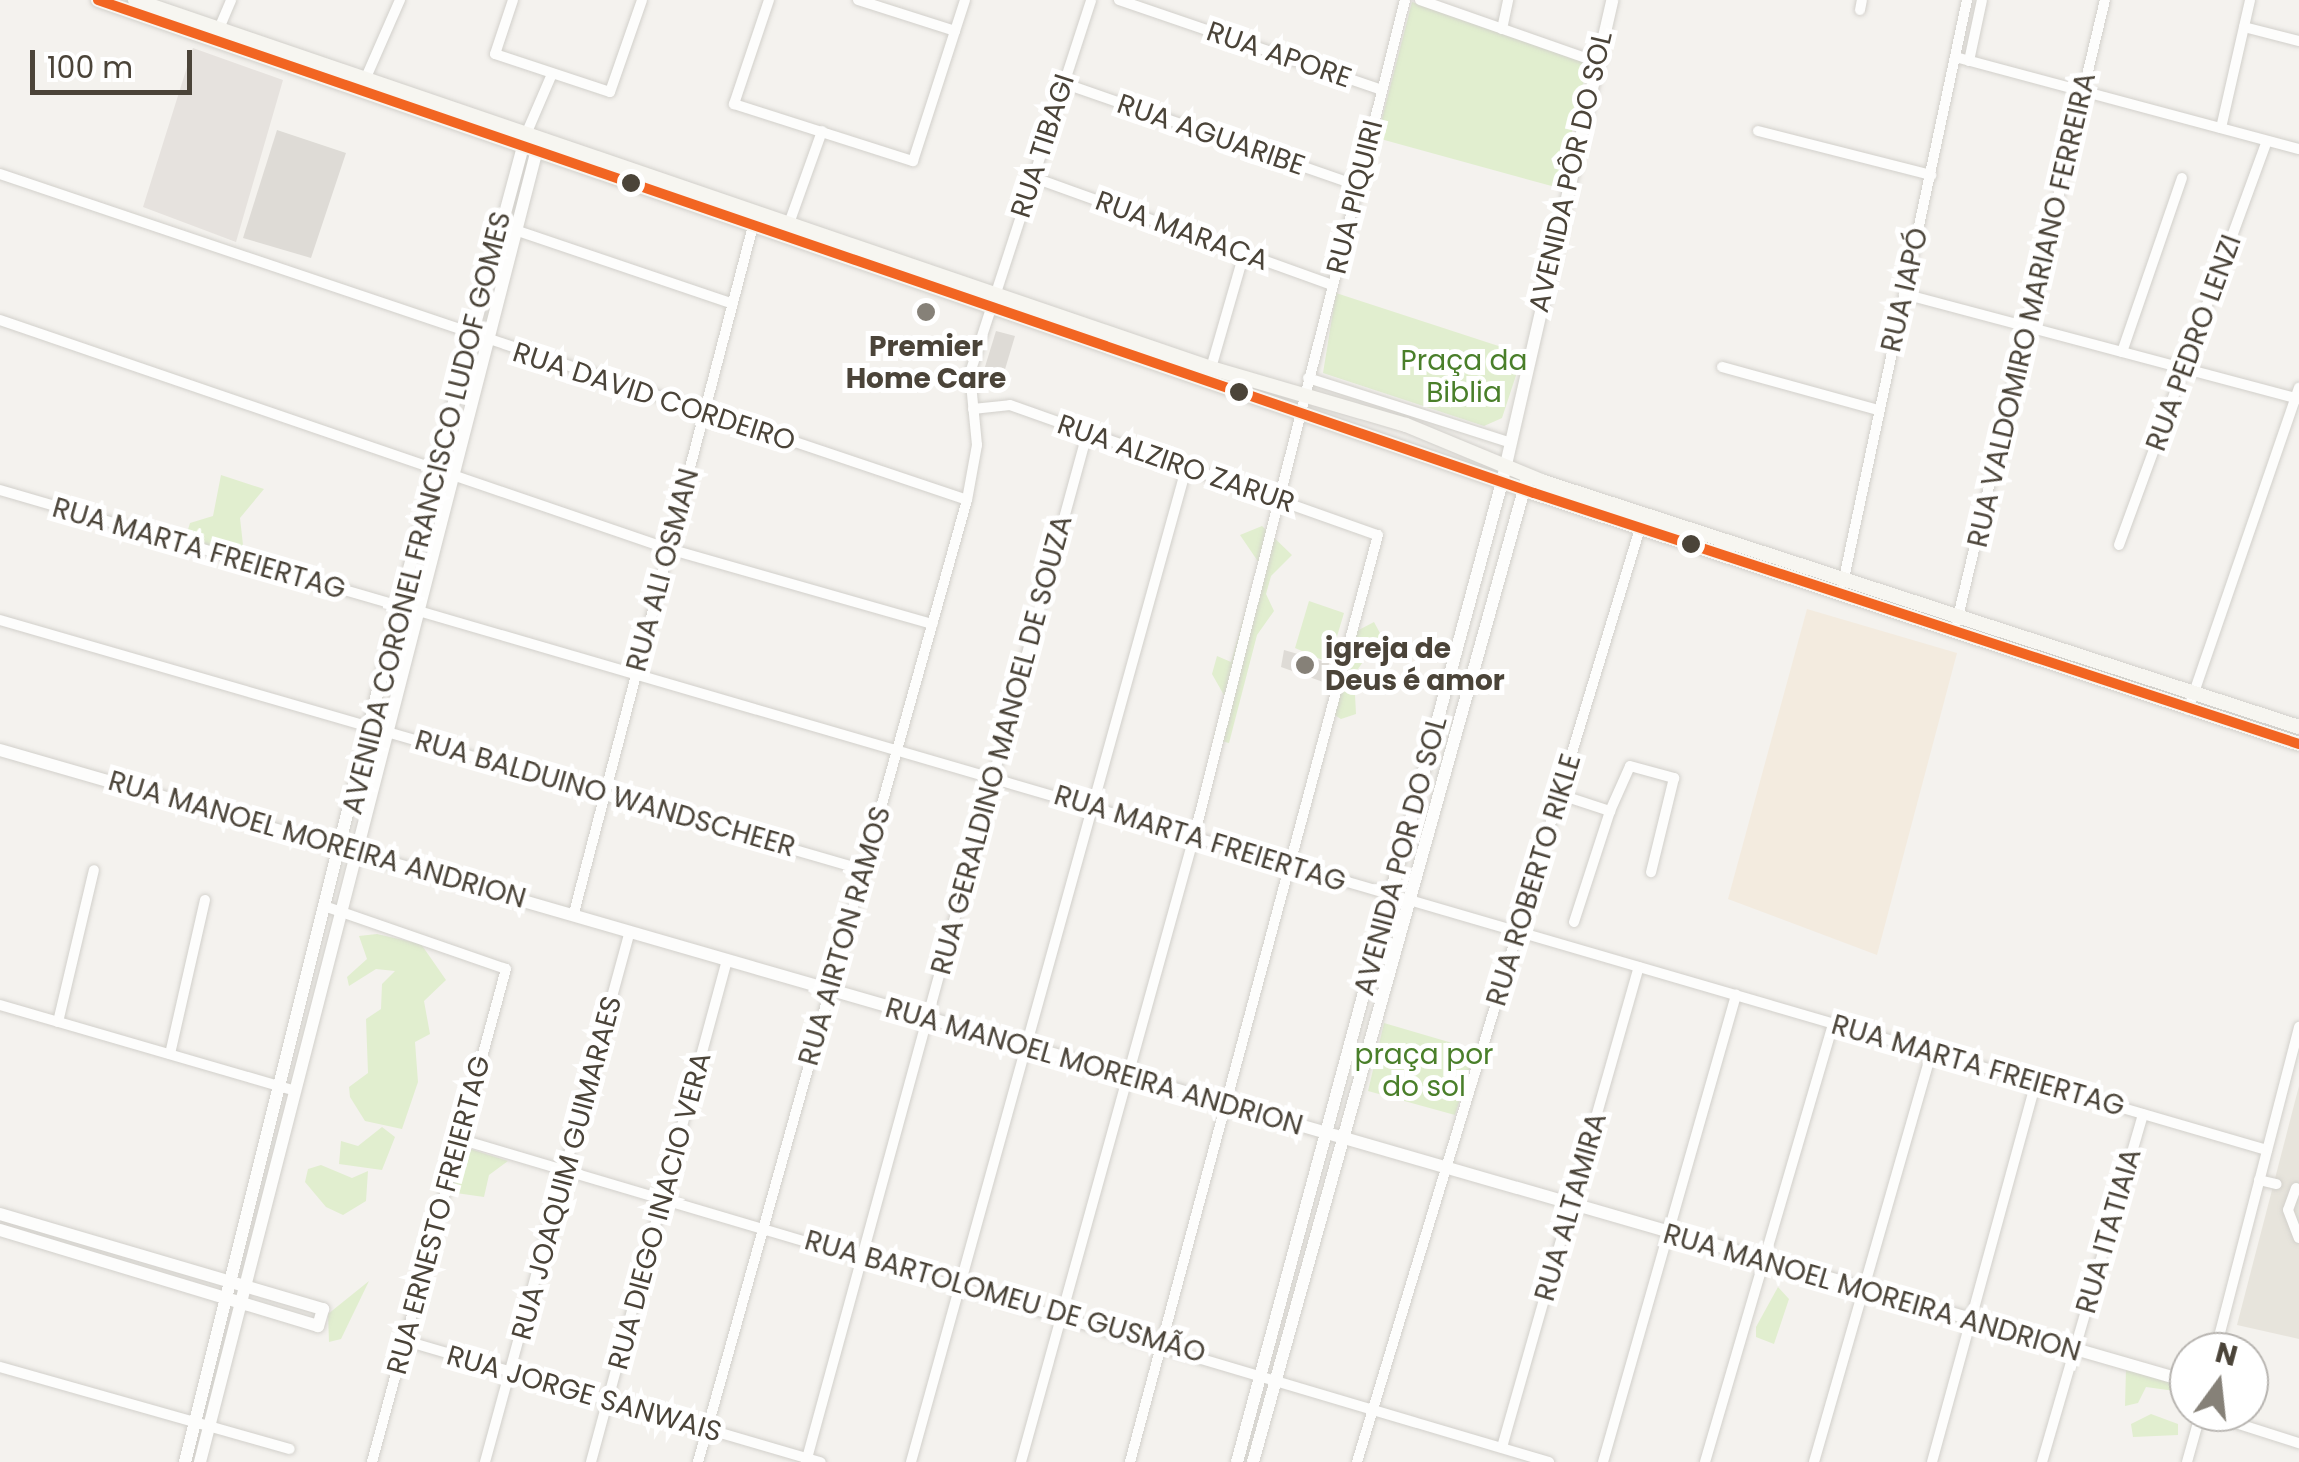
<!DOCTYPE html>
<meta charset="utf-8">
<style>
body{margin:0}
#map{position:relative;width:2299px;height:1462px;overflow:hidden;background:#f4f2ee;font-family:Poppins,sans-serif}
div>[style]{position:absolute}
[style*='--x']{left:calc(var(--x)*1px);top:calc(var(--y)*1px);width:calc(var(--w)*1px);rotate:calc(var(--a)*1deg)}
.residential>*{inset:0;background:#e7e4dc}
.commercial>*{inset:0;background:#f3ebdf}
.industrial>*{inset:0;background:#e6e2de}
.green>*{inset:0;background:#e1eecf}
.building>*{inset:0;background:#dedbd6}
.roads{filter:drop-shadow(0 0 2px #d2d0cb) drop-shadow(0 0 2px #d2d0cb)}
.minor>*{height:10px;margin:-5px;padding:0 5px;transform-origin:5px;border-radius:5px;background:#fdfdfc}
.tertiary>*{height:12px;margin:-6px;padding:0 6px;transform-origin:6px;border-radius:6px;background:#fdfdfc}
.secondary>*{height:14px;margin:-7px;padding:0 7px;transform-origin:7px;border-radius:7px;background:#f7f6f1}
.bus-1>*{height:10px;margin:-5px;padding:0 5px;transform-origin:5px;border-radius:5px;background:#f26522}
.dots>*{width:28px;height:28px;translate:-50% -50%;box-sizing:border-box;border:5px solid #fff;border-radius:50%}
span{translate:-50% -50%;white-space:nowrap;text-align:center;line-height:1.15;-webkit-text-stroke:10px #fff;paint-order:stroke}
.street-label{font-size:28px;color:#4b4439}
.poi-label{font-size:28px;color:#4b4439;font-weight:700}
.left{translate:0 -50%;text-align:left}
.park-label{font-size:28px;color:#4a7f2a}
.north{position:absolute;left:2169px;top:1332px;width:100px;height:100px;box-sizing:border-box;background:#fff;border:2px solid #b7b4b0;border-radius:50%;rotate:15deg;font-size:28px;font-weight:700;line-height:40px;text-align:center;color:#4b4439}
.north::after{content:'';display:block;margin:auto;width:35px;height:45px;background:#868178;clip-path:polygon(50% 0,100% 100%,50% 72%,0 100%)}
.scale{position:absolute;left:30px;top:50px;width:162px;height:45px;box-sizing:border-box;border:5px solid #4b4439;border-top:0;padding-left:12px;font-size:30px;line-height:35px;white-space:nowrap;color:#4b4439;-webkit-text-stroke:8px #fff;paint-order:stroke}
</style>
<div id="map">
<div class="residential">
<div style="clip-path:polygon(2299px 1086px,2299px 1339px,2237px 1325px)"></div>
</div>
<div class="commercial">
<div style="clip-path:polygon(1807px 609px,1957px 653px,1877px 955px,1728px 899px)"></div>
</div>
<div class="industrial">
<div style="clip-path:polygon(193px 48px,283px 80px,236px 242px,143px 207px)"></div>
</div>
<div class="green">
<div style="clip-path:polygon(1412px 2px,1588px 64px,1559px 188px,1377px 138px)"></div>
<div style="clip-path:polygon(1336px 293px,1523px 354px,1502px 418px,1484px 426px,1323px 373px)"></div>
<div style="clip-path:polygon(221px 475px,264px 489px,240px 518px,243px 545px,233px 556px,186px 536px,190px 523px,213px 516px)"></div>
<div style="clip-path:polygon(1262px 526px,1292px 555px,1271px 576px,1266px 594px,1274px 611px,1257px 635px,1229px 743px,1213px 739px,1225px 697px,1212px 674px,1217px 656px,1231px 662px,1259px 563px,1240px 535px)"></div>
<div style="clip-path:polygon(1309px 601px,1344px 613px,1329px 663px,1295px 648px)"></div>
<div style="clip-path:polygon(1374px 622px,1381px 635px,1354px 675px,1356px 714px,1341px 719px,1331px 713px,1353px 633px)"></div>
<div style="clip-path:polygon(377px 934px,421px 944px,446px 980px,424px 1001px,430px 1034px,415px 1042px,418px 1082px,402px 1129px,365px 1121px,350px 1097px,349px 1087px,368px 1073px,366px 1019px,381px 1009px,382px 984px,395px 971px,376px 969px,349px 986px,347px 977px,367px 959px,359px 936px)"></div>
<div style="clip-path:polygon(1384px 1023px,1476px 1050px,1455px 1115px,1368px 1091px)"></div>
<div style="clip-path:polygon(382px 1127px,395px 1137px,382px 1170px,339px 1164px,341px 1141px,358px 1146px)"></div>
<div style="clip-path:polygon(461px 1146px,508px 1161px,489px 1175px,484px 1197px,449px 1192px)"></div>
<div style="clip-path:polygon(321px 1165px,352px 1178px,368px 1171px,366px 1201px,343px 1215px,326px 1207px,305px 1182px,308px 1169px)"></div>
<div style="clip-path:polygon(369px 1281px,341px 1339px,329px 1342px,328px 1314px)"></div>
<div style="clip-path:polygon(1778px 1287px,1789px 1299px,1774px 1344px,1756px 1337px,1756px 1327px)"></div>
<div style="clip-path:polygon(2126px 1369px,2181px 1383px,2182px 1392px,2146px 1387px,2138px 1403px,2125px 1406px)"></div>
<div style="clip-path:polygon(2151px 1414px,2178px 1424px,2178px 1435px,2133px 1437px,2131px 1424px)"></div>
</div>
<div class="building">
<div style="clip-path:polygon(277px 130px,346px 153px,311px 258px,243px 238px)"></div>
<div style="clip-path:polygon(996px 331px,1015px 336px,1003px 376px,984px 370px)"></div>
<div style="clip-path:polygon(1284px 650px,1329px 663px,1326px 683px,1281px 667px)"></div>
</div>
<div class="roads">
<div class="minor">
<div style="--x:513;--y:0;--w:57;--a:108.4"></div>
<div style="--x:495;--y:54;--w:121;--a:18.3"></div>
<div style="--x:610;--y:92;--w:97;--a:-70.8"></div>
<div style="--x:769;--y:0;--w:110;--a:108.6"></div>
<div style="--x:734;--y:104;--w:188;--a:17.7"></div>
<div style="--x:913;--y:161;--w:169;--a:-72.1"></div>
<div style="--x:858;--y:0;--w:102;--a:17.7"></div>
<div style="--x:1119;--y:0;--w:278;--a:18.9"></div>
<div style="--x:1420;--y:0;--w:188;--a:19.3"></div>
<div style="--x:1860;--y:10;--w:10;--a:-79"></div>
<div style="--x:2244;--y:27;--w:57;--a:14.3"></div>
<div style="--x:1502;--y:29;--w:30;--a:-78"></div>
<div style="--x:218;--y:31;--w:34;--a:-67"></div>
<div style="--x:1959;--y:58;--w:352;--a:15"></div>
<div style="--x:1969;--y:61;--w:62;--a:-78"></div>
<div style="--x:364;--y:82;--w:90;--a:-66.3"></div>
<div style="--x:1063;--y:83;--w:312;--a:19.2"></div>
<div style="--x:2221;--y:128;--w:131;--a:-77.2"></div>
<div style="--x:1758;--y:131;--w:179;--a:14.3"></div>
<div style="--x:527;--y:132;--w:63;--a:-66.7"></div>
<div style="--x:0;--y:174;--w:1020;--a:18.63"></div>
<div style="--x:1032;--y:177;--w:319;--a:19.8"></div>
<div style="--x:512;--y:229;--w:233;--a:18.7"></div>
<div style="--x:787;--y:229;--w:104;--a:-70.3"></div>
<div style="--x:1904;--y:294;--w:409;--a:14.9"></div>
<div style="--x:0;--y:320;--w:707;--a:18.9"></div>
<div style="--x:669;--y:549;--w:274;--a:15.9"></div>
<div style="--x:2122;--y:352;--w:184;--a:-71"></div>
<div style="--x:1722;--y:367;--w:162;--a:15.4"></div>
<div style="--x:1211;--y:368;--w:119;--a:-73.9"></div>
<div style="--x:1308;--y:378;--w:211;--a:17.7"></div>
<div style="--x:973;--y:409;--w:37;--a:-6"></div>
<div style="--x:1010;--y:405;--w:390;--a:19.5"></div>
<div style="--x:1378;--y:535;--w:960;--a:104.98"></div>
<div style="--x:0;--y:490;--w:416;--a:16.2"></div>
<div style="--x:2119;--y:545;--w:430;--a:-69.9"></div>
<div style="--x:1843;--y:583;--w:596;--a:-77.99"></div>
<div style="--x:422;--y:612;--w:1922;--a:16.26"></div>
<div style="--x:0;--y:620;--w:899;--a:16.14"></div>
<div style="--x:1957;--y:621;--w:638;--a:-76.6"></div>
<div style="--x:2188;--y:710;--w:341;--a:-71"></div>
<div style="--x:1561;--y:795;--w:52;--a:18.1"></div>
<div style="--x:1610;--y:811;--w:49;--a:-66"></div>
<div style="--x:1630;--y:766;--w:46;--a:15.3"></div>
<div style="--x:1674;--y:778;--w:97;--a:103.7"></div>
<div style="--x:327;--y:907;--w:189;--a:19.1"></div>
<div style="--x:506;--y:969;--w:511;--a:105.21"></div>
<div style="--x:574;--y:913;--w:714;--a:-75.4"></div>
<div style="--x:1574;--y:922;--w:117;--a:-72"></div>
<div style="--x:0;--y:1005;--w:308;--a:16.2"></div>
<div style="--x:58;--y:1022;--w:156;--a:-76.7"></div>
<div style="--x:170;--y:1054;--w:158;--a:-77.2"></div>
<div style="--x:459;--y:1139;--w:1137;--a:16.51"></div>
<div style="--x:2259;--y:1180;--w:18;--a:13"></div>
<div style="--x:2296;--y:1188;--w:23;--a:110"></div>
<div style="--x:2288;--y:1210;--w:30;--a:69"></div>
<div style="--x:406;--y:1341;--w:432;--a:16.3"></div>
<div style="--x:2215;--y:1352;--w:336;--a:-75.5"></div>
<div style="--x:0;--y:1367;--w:301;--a:15.8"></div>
<div style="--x:2201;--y:1412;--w:103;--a:17.6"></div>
<div style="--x:1502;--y:1447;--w:499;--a:-74.1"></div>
<div style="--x:485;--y:1462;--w:550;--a:-74.73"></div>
<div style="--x:591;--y:1462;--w:520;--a:-74.84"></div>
<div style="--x:698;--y:1462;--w:999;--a:-74.38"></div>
<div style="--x:967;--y:500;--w:56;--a:-79.7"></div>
<div style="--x:977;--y:445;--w:72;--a:-95.6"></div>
<div style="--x:970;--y:373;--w:392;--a:-72"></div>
<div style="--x:806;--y:1462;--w:1066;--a:-74.71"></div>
<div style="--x:911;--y:1462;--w:1030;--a:-74.52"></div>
<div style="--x:1021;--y:1462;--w:649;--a:-74.53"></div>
<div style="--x:1194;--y:837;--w:863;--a:-75.85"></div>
<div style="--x:1357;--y:1462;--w:979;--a:-73.14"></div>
<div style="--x:1603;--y:1462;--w:486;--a:-74.1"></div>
<div style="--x:1705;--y:1462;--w:457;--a:-73.7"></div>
<div style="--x:1814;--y:1462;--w:428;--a:-74"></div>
<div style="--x:1932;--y:1462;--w:394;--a:-74.7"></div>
<div style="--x:2042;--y:1462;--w:362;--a:-73.8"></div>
<div style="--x:2187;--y:1462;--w:52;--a:-74.4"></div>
</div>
<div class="tertiary">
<div style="--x:0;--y:750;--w:2278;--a:16.1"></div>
<div style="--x:0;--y:1214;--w:337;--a:16.4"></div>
<div style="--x:323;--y:1309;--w:18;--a:106"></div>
<div style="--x:318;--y:1326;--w:332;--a:-163.2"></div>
<div style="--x:185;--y:1462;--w:882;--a:-75.96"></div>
<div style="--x:399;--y:606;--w:485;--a:-74.9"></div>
<div style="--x:200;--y:1462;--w:1363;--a:-75.6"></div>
<div style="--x:1237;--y:1462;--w:1015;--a:-74.87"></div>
<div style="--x:1502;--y:482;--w:494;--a:-77.1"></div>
<div style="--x:1253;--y:1462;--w:1017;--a:-74.43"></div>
</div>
<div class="secondary">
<div style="--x:98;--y:0;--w:1518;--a:18.95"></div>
<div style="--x:1534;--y:493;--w:805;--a:18.16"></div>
<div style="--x:135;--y:0;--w:1137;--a:18.88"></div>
<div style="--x:1211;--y:368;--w:203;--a:16.3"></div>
<div style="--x:1406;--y:425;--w:146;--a:22.5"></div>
<div style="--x:1541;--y:481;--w:797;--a:17.98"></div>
</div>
</div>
<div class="bus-1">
<div style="--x:98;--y:0;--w:1518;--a:18.95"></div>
<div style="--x:1534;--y:493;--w:805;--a:18.16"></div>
</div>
<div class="dots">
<div style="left:631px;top:183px;background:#4b4439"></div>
<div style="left:926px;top:312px;background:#868178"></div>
<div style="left:1239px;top:392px;background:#4b4439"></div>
<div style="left:1691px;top:544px;background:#4b4439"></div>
<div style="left:1305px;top:665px;background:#868178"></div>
</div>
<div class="street-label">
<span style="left:1279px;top:55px;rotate:19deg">RUA APORE</span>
<span style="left:1211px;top:135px;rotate:19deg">RUA AGUARIBE</span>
<span style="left:1043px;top:146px;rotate:-72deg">RUA TIBAGI</span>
<span style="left:1571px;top:172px;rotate:-77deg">AVENIDA PÔR DO SOL</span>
<span style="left:1355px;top:197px;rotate:-76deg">RUA PIQUIRI</span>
<span style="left:1182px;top:231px;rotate:20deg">RUA MARACA</span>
<span style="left:1905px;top:290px;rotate:-77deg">RUA IAPÓ</span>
<span style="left:2032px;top:310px;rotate:-77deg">RUA VALDOMIRO MARIANO FERREIRA</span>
<span style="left:2194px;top:343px;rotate:-70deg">RUA PEDRO LENZI</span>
<span style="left:654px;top:397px;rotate:18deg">RUA DAVID CORDEIRO</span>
<span style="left:1176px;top:464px;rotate:19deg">RUA ALZIRO ZARUR</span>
<span style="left:427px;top:513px;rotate:-76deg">AVENIDA CORONEL FRANCISCO LUDOF GOMES</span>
<span style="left:199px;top:549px;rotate:16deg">RUA MARTA FREIERTAG</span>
<span style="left:663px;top:570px;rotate:-75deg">RUA ALI OSMAN</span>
<span style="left:1002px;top:745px;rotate:-75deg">RUA GERALDINO MANOEL DE SOUZA</span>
<span style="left:605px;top:794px;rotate:16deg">RUA BALDUINO WANDSCHEER</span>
<span style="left:1200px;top:839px;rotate:17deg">RUA MARTA FREIERTAG</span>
<span style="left:317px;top:840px;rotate:16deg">RUA MANOEL MOREIRA ANDRION</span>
<span style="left:1401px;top:856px;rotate:-75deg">AVENIDA POR DO SOL</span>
<span style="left:1534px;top:880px;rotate:-73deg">RUA ROBERTO RIKLE</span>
<span style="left:845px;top:936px;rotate:-74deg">RUA AIRTON RAMOS</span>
<span style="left:1978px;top:1066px;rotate:16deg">RUA MARTA FREIERTAG</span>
<span style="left:1094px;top:1067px;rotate:16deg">RUA MANOEL MOREIRA ANDRION</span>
<span style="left:567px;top:1168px;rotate:-75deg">RUA JOAQUIM GUIMARAES</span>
<span style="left:1571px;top:1207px;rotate:-74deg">RUA ALTAMIRA</span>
<span style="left:660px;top:1211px;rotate:-75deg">RUA DIEGO INACIO VERA</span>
<span style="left:439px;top:1215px;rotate:-75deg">RUA ERNESTO FREIERTAG</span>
<span style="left:2109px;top:1231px;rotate:-74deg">RUA ITATIAIA</span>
<span style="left:1872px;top:1293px;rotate:16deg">RUA MANOEL MOREIRA ANDRION</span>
<span style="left:1005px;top:1297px;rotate:16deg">RUA BARTOLOMEU DE GUSMÃO</span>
<span style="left:584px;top:1394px;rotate:16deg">RUA JORGE SANWAIS</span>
</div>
<div class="poi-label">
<span style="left:926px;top:363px">Premier<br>Home Care</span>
<span class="left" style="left:1325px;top:665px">igreja de<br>Deus é amor</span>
</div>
<div class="park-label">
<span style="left:1464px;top:377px">Praça da<br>Biblia</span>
<span style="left:1424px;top:1071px">praça por<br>do sol</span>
</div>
<div class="north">N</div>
<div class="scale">100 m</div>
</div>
